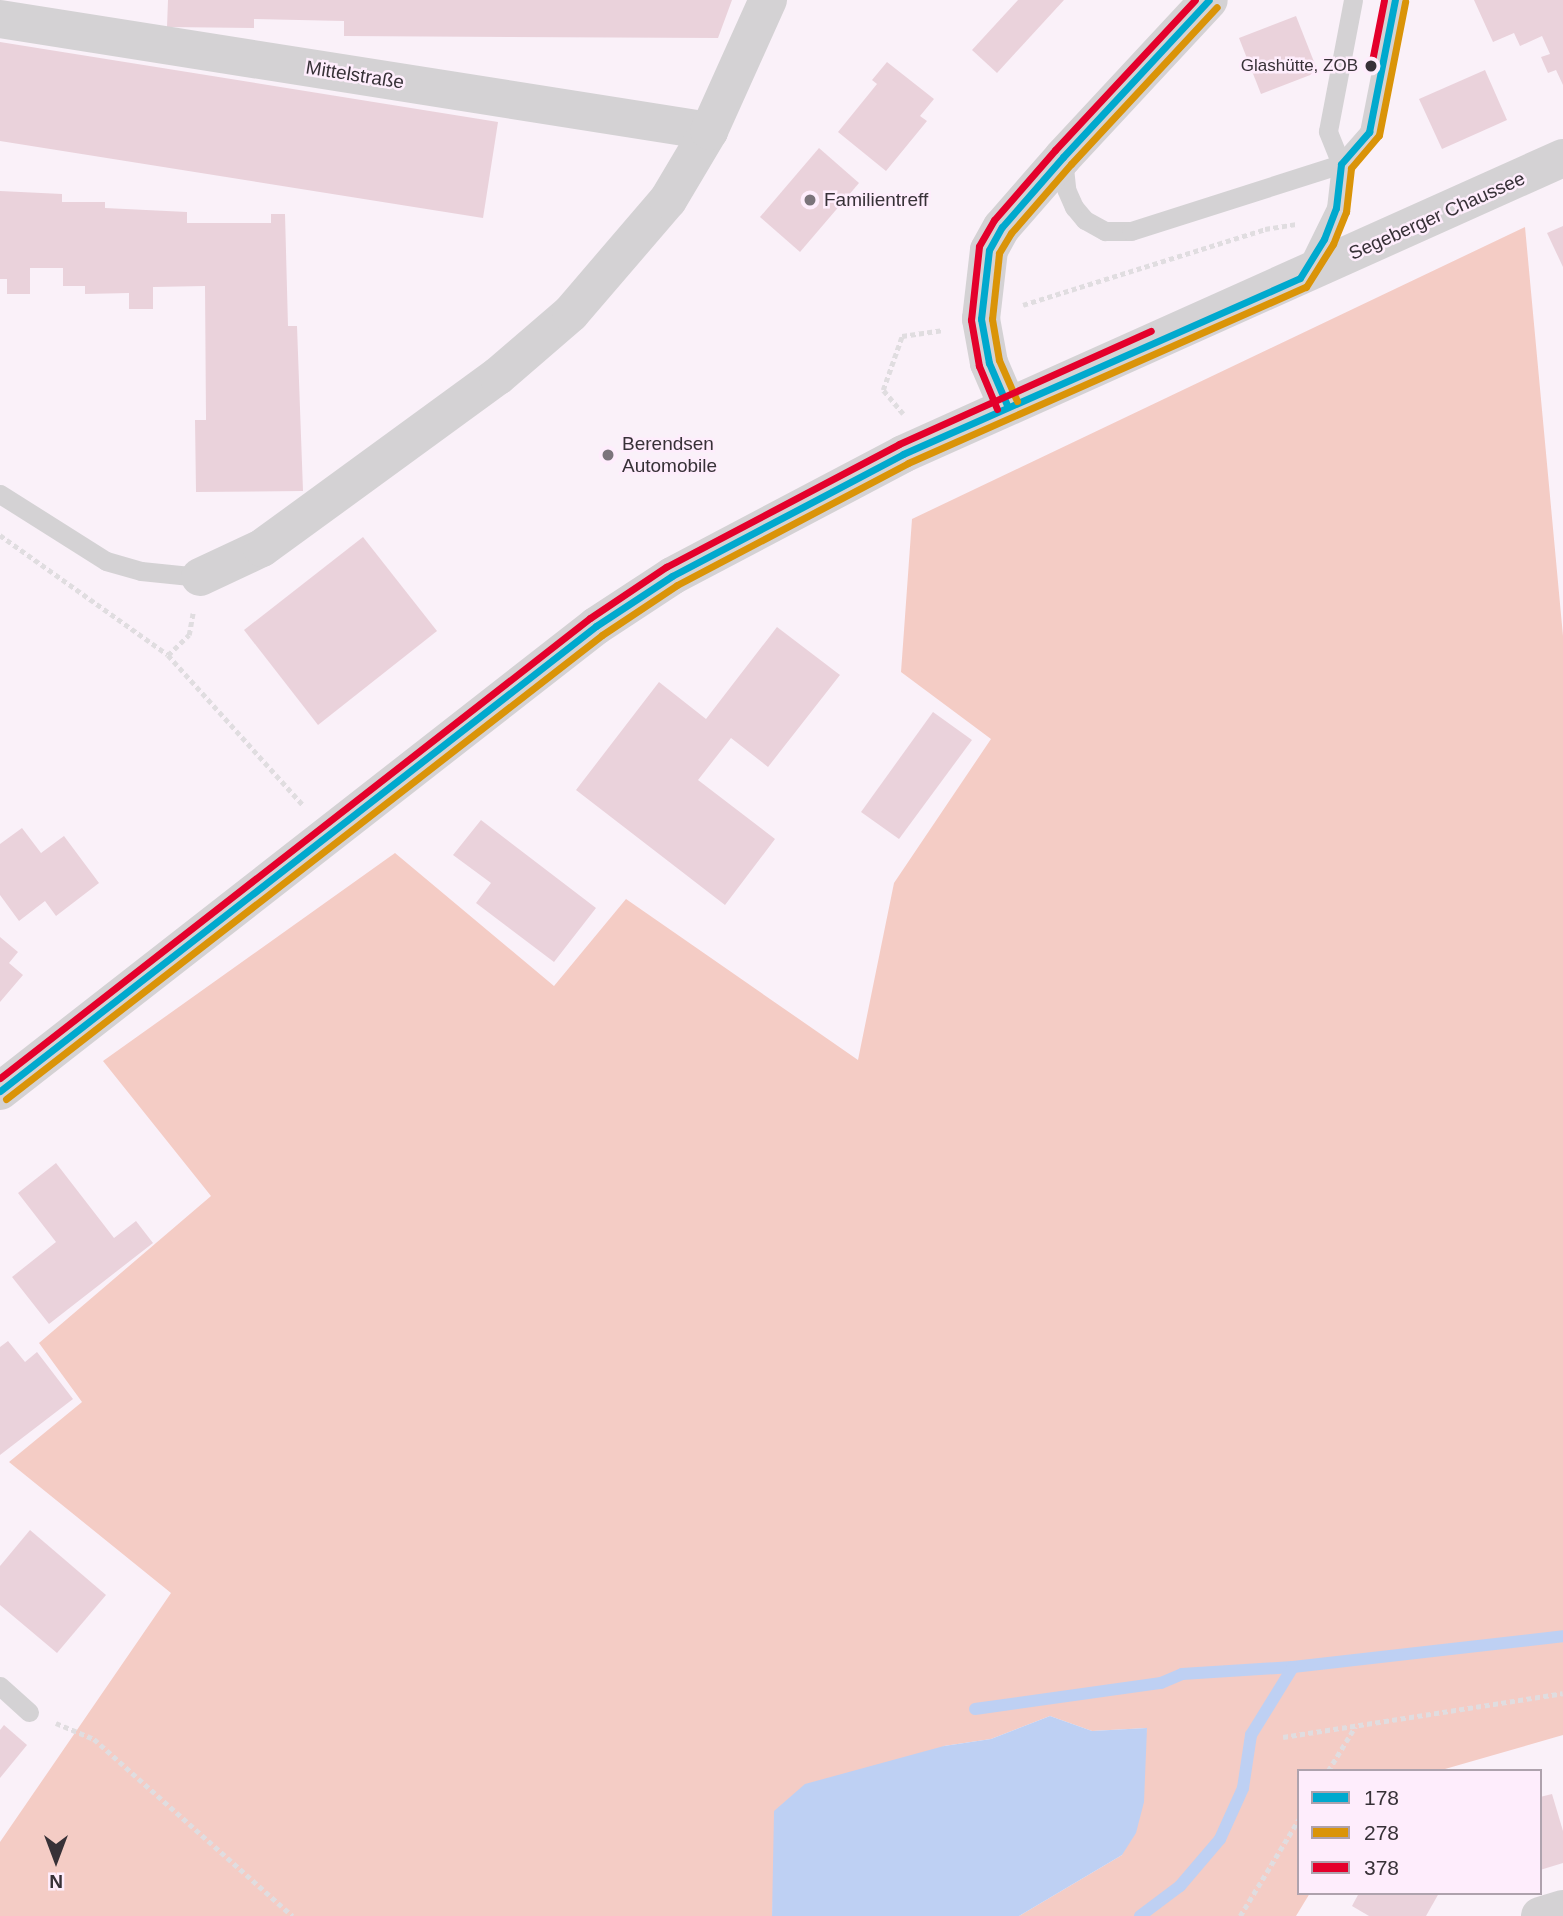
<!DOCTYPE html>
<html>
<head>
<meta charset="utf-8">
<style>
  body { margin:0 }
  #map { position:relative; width:1563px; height:1916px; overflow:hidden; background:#faf1f9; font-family:Arial,sans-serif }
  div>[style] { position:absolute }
  .green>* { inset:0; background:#f4ccc5 }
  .water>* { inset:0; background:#bed0f3 }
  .stream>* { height:12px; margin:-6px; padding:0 6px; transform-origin:6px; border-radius:6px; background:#bed0f3 }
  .building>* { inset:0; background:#ead2db }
  .path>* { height:4.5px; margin-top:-2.25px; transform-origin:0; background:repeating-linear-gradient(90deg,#e0dde0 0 5px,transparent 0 8.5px) }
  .service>* { height:19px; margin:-9.5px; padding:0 9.5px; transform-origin:9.5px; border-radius:9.5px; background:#d4d2d4 }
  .minor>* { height:38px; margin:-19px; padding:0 19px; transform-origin:19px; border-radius:19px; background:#d4d2d4 }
  .tertiary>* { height:38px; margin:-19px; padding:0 19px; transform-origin:19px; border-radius:19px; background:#d4d2d4 }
  .primary>* { height:38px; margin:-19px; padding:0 19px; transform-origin:19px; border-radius:19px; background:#d4d2d4 }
  .bus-1>* { height:7px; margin:-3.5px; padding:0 3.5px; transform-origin:3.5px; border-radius:3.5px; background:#00a9ce }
  .bus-2>* { height:7px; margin:-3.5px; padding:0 3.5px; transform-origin:3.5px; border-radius:3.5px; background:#da9408 }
  .bus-3>* { height:7px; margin:-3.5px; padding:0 3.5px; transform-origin:3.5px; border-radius:3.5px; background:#e4002b }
  .dots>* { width:19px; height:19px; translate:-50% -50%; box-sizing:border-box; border:4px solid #feedfc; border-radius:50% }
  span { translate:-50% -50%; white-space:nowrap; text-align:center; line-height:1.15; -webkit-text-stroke:5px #feedfc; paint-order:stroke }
  .bus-label { font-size:17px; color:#373137 }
  .right { translate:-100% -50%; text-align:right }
  .street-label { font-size:19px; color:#373137 }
  .poi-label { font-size:19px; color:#373137 }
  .left { translate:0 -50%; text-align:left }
  .legend { position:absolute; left:1297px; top:1769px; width:245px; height:126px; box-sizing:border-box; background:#feedfc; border:2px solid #aea2ad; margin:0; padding:9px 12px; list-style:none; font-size:21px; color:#373137 }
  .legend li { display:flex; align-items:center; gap:14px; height:35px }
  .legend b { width:35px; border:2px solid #aea2ad }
  .north { position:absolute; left:21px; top:1825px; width:70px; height:70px; -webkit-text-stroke:5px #feedfc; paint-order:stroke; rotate:180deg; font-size:19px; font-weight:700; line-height:28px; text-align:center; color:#373137 }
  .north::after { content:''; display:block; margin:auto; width:24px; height:32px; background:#373137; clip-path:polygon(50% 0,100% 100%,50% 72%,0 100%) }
</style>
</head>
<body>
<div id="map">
  <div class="green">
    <i style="clip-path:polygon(1525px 227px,1563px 636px,1563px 1735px,1438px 1771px,1299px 1771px,1299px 1893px,1310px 1893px,1296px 1916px,1019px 1916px,1122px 1855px,1147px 1728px,1092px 1731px,1050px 1716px,991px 1739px,944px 1746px,775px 1865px,772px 1916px,0 1916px,0 1842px,171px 1593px,9px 1462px,82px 1402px,39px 1343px,211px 1196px,103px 1061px,395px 853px,554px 986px,626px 899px,858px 1060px,894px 883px,991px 739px,901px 672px,912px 519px)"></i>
  </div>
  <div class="water">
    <i style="clip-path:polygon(1050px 1716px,1092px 1731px,1147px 1728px,1144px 1802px,1136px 1833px,1122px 1855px,1019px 1916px,772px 1916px,774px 1811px,805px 1784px,944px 1746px,991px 1739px)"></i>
  </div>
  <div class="stream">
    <i style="left:975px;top:1709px;width:188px;rotate:-8deg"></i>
    <i style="left:1161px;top:1683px;width:23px;rotate:-23deg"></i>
    <i style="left:1182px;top:1674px;width:111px;rotate:-3.6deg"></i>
    <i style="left:1293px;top:1667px;width:272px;rotate:-6.5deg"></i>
    <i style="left:1140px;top:1916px;width:50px;rotate:-36.9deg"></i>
    <i style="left:1180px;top:1886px;width:62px;rotate:-49.6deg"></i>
    <i style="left:1220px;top:1839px;width:56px;rotate:-65.7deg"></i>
    <i style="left:1243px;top:1788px;width:54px;rotate:-81.4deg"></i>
    <i style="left:1251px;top:1735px;width:80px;rotate:-58.3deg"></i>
  </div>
  <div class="building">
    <i style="clip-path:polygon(168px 0,732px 0,718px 38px,344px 36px,344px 21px,254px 19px,254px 28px,167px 27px)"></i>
    <i style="clip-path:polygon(1018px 0,1064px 0,997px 73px,972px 50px)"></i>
    <i style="clip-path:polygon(1474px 0,1563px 0,1563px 85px,1556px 70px,1548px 73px,1541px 57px,1550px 54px,1542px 36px,1520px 46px,1514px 33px,1493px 42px)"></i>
    <i style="clip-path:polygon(1296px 16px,1318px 72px,1261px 94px,1239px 38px)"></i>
    <i style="clip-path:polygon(0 42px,498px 122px,483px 218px,0 141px)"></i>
    <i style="clip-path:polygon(887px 62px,934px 99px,920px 116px,927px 121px,886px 171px,838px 132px,877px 84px,872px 80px)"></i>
    <i style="clip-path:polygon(1485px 70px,1507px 120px,1442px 149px,1419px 99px)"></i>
    <i style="clip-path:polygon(819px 148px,859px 183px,800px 252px,760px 217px)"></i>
    <i style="clip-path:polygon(0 191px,62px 194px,62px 202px,105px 202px,105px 208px,187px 212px,187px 223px,271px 223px,271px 214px,285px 214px,288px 326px,297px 326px,303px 491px,196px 492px,195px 420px,206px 420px,205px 286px,153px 287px,153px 309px,129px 309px,129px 293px,85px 294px,85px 286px,63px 286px,63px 268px,30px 268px,30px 294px,7px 294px,7px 279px,0 279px)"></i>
    <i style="clip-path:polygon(1563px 226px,1563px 267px,1547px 233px)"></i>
    <i style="clip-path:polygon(363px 537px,437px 631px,318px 725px,244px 630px)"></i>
    <i style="clip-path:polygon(777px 627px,840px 675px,768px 767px,731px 738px,698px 780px,775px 839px,725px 905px,576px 790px,659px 682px,706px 719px)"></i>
    <i style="clip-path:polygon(933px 712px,972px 740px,899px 839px,861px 812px)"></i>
    <i style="clip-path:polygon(481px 820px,596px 908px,554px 962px,476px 903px,491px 883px,453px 855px)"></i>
    <i style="clip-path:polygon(22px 828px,41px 853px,64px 836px,99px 883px,56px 916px,45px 901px,19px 921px,0 895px,0 844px)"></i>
    <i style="clip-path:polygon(0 937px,18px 952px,9px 963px,23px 975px,0 1002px)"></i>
    <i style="clip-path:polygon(56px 1163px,114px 1238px,136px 1221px,153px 1243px,49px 1324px,12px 1277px,56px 1242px,18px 1193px)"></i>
    <i style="clip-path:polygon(8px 1341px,25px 1362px,37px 1352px,73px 1399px,0 1455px,0 1347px)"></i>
    <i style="clip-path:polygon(30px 1530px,106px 1595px,57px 1653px,0 1605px,0 1566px)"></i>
    <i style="clip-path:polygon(4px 1725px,27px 1745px,0 1778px,0 1730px)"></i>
    <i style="clip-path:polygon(1552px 1794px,1563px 1831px,1563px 1863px,1540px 1870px,1540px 1797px)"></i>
    <i style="clip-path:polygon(1359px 1893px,1439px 1893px,1426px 1916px,1369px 1916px,1352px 1906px)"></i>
  </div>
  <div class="path">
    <i style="left:1023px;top:305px;width:254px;rotate:-17.4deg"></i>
    <i style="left:1265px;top:229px;width:31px;rotate:-9deg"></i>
    <i style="left:903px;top:414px;width:31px;rotate:-130deg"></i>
    <i style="left:883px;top:390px;width:57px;rotate:-70.6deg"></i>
    <i style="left:902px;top:336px;width:42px;rotate:-8.1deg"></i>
    <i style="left:0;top:535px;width:206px;rotate:35.5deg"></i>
    <i style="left:168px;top:655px;width:203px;rotate:48deg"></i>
    <i style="left:168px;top:655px;width:29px;rotate:-44deg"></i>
    <i style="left:189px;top:635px;width:22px;rotate:-80deg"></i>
    <i style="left:56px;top:1723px;width:41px;rotate:22.8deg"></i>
    <i style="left:94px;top:1739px;width:266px;rotate:41.7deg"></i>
    <i style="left:1283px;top:1737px;width:283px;rotate:-8.9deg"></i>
    <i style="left:1328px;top:1771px;width:52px;rotate:-58.5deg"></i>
    <i style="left:1240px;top:1916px;width:114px;rotate:-58.7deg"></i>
  </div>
  <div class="service">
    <i style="left:1063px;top:158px;width:31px;rotate:84deg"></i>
    <i style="left:1066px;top:189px;width:20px;rotate:66deg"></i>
    <i style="left:1074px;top:207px;width:17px;rotate:50deg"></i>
    <i style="left:1085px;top:220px;width:23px;rotate:29deg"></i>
    <i style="left:1105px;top:231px;width:26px"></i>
    <i style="left:1131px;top:231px;width:220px;rotate:-17.7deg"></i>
    <i style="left:1341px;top:164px;width:43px;rotate:-48.8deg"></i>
    <i style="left:1369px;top:132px;width:135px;rotate:-78.9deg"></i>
    <i style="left:1307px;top:267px;width:66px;rotate:-63.8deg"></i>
    <i style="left:1336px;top:208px;width:44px;rotate:-83.5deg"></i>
    <i style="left:1341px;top:164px;width:35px;rotate:-112deg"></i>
    <i style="left:1328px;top:131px;width:133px;rotate:-79.2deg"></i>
    <i style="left:0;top:494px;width:125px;rotate:32.3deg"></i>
    <i style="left:106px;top:561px;width:36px;rotate:16deg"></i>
    <i style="left:141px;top:571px;width:59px;rotate:5.8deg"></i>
    <i style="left:0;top:1686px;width:39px;rotate:42deg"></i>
  </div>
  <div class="minor">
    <i style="left:0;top:19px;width:718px;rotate:8.98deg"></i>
    <i style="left:200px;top:577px;width:68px;rotate:-25.1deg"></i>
    <i style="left:262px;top:548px;width:292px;rotate:-36.1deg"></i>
    <i style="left:498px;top:376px;width:96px;rotate:-40.8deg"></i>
    <i style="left:571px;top:313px;width:149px;rotate:-49.4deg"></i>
    <i style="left:668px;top:200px;width:80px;rotate:-59.3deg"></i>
    <i style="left:709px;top:131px;width:144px;rotate:-65.8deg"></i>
    <i style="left:1540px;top:1916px;width:24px;rotate:-17deg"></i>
  </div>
  <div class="tertiary">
    <i style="left:1007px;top:405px;width:46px;rotate:-113.2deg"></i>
    <i style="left:989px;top:363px;width:45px;rotate:-100.3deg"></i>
    <i style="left:981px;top:319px;width:69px;rotate:-83.4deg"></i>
    <i style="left:989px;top:250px;width:26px;rotate:-61deg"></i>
    <i style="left:1002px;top:227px;width:93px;rotate:-48.9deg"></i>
    <i style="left:1063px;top:157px;width:214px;rotate:-47.1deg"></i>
  </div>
  <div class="primary">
    <i style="left:0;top:1091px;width:756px;rotate:-37.96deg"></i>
    <i style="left:596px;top:626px;width:91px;rotate:-33.3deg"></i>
    <i style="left:672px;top:576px;width:261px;rotate:-27.8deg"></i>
    <i style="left:903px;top:454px;width:723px;rotate:-24.16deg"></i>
  </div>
  <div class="bus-1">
    <i style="left:1007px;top:405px;width:46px;rotate:-113.2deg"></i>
    <i style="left:989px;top:363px;width:45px;rotate:-100.3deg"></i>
    <i style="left:981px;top:319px;width:69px;rotate:-83.4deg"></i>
    <i style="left:989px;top:250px;width:26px;rotate:-61deg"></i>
    <i style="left:1002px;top:227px;width:93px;rotate:-48.9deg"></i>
    <i style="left:1063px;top:157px;width:214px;rotate:-47.1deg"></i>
    <i style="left:0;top:1091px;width:756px;rotate:-37.96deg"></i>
    <i style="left:596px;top:626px;width:91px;rotate:-33.3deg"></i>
    <i style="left:672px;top:576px;width:261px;rotate:-27.8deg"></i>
    <i style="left:903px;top:454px;width:434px;rotate:-23.9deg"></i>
    <i style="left:1300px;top:278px;width:46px;rotate:-58.4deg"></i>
    <i style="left:1324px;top:239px;width:33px;rotate:-69deg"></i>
    <i style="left:1336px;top:208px;width:44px;rotate:-83.5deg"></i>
    <i style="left:1341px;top:164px;width:43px;rotate:-48.8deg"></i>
    <i style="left:1369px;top:132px;width:135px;rotate:-78.9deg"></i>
  </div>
  <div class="bus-2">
    <i style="left:1017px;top:401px;width:45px;rotate:-113.7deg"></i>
    <i style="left:999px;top:360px;width:42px;rotate:-99.7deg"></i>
    <i style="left:992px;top:319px;width:66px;rotate:-83.9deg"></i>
    <i style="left:999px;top:253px;width:23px;rotate:-59deg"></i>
    <i style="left:1011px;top:233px;width:91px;rotate:-49deg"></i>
    <i style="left:1071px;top:164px;width:214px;rotate:-47.1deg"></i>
    <i style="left:6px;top:1099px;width:755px;rotate:-37.9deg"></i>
    <i style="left:602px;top:635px;width:90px;rotate:-33.7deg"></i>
    <i style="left:677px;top:585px;width:261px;rotate:-27.8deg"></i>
    <i style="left:908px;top:463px;width:435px;rotate:-23.9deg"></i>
    <i style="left:1306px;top:287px;width:51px;rotate:-57.9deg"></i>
    <i style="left:1333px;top:244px;width:35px;rotate:-68deg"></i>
    <i style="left:1346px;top:212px;width:44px;rotate:-83.5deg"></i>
    <i style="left:1351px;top:168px;width:43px;rotate:-49.7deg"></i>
    <i style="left:1379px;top:135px;width:136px;rotate:-78.9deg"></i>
  </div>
  <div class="bus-3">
    <i style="left:1370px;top:71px;width:72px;rotate:-78.8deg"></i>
    <i style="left:997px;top:409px;width:47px;rotate:-112.7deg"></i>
    <i style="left:979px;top:366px;width:47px;rotate:-99.9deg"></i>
    <i style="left:971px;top:320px;width:74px;rotate:-83.8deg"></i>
    <i style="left:979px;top:246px;width:30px;rotate:-60deg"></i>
    <i style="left:994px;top:220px;width:93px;rotate:-48.9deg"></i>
    <i style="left:1055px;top:150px;width:205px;rotate:-47deg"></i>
    <i style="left:0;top:1078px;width:748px;rotate:-37.94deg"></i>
    <i style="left:590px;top:618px;width:92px;rotate:-33.9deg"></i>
    <i style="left:666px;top:567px;width:263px;rotate:-27.8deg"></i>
    <i style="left:899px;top:444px;width:276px;rotate:-24.2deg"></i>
  </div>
  <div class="dots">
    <i style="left:1371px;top:66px;background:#373137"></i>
    <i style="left:810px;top:200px;background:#7b747b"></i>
    <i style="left:608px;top:455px;background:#7b747b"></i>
  </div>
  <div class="bus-label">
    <span class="right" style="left:1358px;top:66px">Glashütte, ZOB</span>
  </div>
  <div class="street-label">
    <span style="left:355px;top:75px;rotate:9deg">Mittelstraße</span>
    <span style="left:1437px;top:216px;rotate:-24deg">Segeberger Chaussee</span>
  </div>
  <div class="poi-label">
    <span class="left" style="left:824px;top:200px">Familientreff</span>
    <span class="left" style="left:622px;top:455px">Berendsen<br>Automobile</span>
  </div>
  <ul class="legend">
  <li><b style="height:9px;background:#00a9ce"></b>178</li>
  <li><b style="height:9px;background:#da9408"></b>278</li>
  <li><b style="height:9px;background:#e4002b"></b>378</li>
  </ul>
  <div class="north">N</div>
</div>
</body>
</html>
